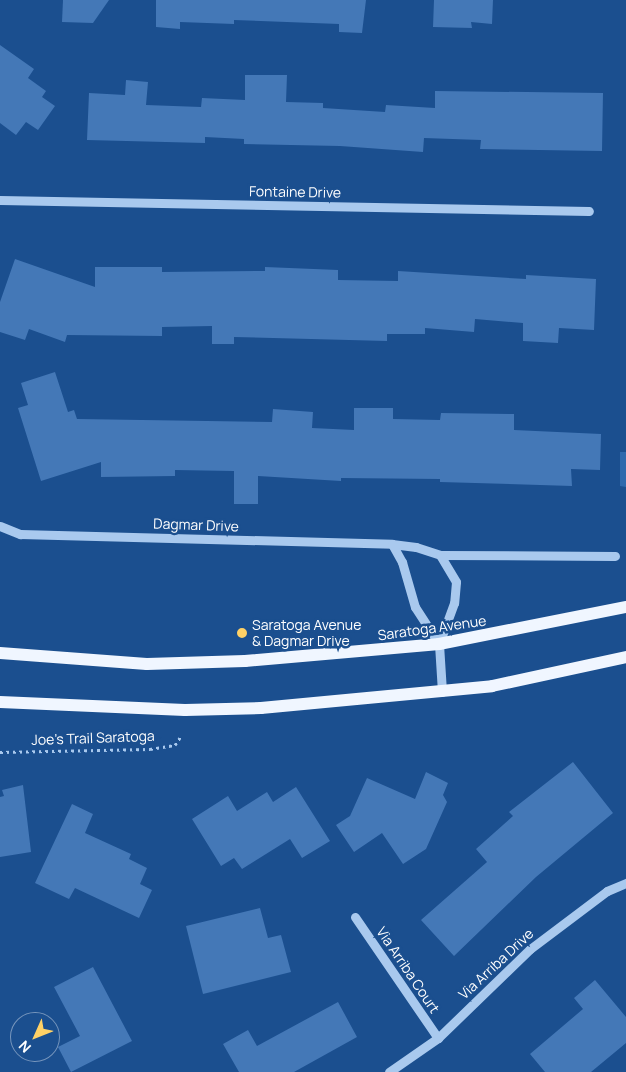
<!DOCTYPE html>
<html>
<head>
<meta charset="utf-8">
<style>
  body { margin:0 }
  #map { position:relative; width:626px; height:1072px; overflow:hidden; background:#1b4f8f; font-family:Manrope,sans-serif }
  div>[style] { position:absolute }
  .green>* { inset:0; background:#2e69ad }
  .building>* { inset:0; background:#4478b7 }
  .path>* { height:3px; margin-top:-1.5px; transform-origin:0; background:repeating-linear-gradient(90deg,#a9c9ee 0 2.5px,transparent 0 6.5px) }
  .minor>* { height:9px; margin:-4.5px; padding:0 4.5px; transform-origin:4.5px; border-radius:4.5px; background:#a9c9ee }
  .major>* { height:12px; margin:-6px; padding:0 6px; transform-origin:6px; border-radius:6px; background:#f0f6ff }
  .dots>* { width:14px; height:14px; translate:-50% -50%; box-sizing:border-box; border:2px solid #1b4f8f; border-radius:50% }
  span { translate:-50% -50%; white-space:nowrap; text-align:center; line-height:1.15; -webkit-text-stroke:5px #1b4f8f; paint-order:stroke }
  .street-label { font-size:14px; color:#fff }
  .poi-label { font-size:14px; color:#fff }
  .left { translate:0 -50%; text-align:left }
  .north { position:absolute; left:10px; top:1012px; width:50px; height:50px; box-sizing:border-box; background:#1b4f8f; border:1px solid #7695bc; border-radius:50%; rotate:226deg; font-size:14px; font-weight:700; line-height:20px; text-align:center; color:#fff }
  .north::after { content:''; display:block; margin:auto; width:18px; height:22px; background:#ffd166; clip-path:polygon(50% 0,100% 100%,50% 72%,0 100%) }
</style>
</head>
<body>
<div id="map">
  <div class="green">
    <i style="clip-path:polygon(620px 452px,626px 452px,626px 487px,620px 486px)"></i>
  </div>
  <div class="building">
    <i style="clip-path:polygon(63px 0,109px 0,93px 23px,62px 22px)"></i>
    <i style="clip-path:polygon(156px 0,366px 0,362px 33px,339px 32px,339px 24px,234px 20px,234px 24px,180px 22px,180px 29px,156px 27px)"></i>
    <i style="clip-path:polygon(434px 0,493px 0,492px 24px,471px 22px,472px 28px,433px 27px)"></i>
    <i style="clip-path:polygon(0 45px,34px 69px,28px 78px,46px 91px,42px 97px,55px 106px,38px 130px,26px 122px,16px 135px,0 123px)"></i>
    <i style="clip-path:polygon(245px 75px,287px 75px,286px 102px,323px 103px,323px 108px,385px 112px,386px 105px,435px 108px,435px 91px,603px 93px,602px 151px,480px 149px,481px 140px,424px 138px,423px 152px,340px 146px,244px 144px,244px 139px,205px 137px,205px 143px,87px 140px,89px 93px,125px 95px,126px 80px,148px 82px,146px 105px,201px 107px,202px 98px,245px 100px)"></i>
    <i style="clip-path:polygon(15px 259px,95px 287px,95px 267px,162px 267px,162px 272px,265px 271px,265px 267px,338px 270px,338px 280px,398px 281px,398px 271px,526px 279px,526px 275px,596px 279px,594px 330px,559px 328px,558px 343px,523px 341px,523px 323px,475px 319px,474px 332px,425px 328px,425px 334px,387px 334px,387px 341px,234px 337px,234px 344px,212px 344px,212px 326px,162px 327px,162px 336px,67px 335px,65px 342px,29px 329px,25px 340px,0 332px,0 302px)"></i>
    <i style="clip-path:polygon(55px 372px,68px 412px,74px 410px,77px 419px,272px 422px,273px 409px,313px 412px,312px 428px,354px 430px,354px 408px,393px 408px,393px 419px,440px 420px,441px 413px,514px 414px,514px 430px,601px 434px,600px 470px,571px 469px,572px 486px,440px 482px,440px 479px,341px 478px,341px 481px,258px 476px,258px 504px,234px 504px,234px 471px,175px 470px,175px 476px,101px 477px,101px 462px,41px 481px,18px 408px,28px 405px,21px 383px)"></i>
    <i style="clip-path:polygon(573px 762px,613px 813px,536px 877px,454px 956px,421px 920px,487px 862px,476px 849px,513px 816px,509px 812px)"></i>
    <i style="clip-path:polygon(426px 772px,448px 783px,443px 795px,447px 802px,426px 849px,403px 864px,382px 833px,354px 852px,336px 825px,350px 816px,367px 778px,415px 799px)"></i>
    <i style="clip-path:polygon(23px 785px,31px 852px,0 857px,0 797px,4px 796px,2px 790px)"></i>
    <i style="clip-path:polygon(296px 787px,330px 841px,302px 858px,290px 839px,242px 869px,234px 858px,221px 866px,192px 819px,228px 796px,237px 811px,267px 792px,273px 802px)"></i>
    <i style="clip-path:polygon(72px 804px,93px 814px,85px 833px,131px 854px,129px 859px,147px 868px,140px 884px,152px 890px,139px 918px,75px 888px,69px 899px,35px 883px)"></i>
    <i style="clip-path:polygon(260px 908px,268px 938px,281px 935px,291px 972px,203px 994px,186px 926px)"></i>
    <i style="clip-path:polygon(93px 967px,132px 1041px,71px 1072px,58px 1047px,80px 1036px,54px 987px)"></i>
    <i style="clip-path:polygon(595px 980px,626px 1017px,626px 1043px,591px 1072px,545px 1072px,530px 1054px,583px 1009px,574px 998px)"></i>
    <i style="clip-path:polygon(338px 1002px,357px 1037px,294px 1072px,239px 1072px,223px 1044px,248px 1030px,257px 1046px)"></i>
  </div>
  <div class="path">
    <i style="left:0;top:752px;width:150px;rotate:-1.1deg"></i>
    <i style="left:150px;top:749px;width:25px;rotate:-9deg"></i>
    <i style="left:175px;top:745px;width:11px;rotate:-56deg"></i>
  </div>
  <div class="minor">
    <i style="left:0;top:200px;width:589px;rotate:1.07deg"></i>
    <i style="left:0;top:526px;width:22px;rotate:22deg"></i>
    <i style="left:20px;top:534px;width:372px;rotate:1.5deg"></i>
    <i style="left:392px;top:544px;width:24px;rotate:7deg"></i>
    <i style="left:416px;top:547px;width:25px;rotate:18deg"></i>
    <i style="left:440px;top:555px;width:175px;rotate:0.3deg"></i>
    <i style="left:392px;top:544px;width:21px;rotate:61deg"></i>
    <i style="left:402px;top:562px;width:47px;rotate:73.9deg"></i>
    <i style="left:415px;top:607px;width:44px;rotate:57deg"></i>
    <i style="left:440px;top:555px;width:31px;rotate:59deg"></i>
    <i style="left:456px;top:582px;width:21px;rotate:95deg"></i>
    <i style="left:454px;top:603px;width:44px;rotate:110.1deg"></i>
    <i style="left:439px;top:644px;width:48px;rotate:86.4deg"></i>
    <i style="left:355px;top:917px;width:147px;rotate:55.6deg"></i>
    <i style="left:389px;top:1072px;width:60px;rotate:-34.8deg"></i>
    <i style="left:438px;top:1038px;width:128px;rotate:-44.1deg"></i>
    <i style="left:530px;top:949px;width:96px;rotate:-37deg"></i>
    <i style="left:607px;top:891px;width:21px;rotate:-23deg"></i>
  </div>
  <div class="major">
    <i style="left:0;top:653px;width:147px;rotate:4.3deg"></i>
    <i style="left:147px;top:664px;width:98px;rotate:-1.8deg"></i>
    <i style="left:245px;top:661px;width:195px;rotate:-5deg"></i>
    <i style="left:439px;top:644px;width:191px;rotate:-11.2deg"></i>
    <i style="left:0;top:702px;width:185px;rotate:2.5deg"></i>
    <i style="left:185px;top:710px;width:76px;rotate:-1.5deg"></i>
    <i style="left:261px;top:708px;width:232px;rotate:-5.4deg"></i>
    <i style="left:492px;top:686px;width:137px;rotate:-12.2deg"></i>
  </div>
  <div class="dots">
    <i style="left:242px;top:633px;background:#ffd166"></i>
  </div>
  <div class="street-label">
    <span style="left:295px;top:192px;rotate:1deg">Fontaine Drive</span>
    <span style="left:196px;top:525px;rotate:2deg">Dagmar Drive</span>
    <span style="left:432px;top:628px;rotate:-8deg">Saratoga Avenue</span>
    <span style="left:93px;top:738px;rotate:-2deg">Joe's Trail Saratoga</span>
    <span style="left:496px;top:964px;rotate:-43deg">Via Arriba Drive</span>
    <span style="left:408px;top:970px;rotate:56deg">Via Arriba Court</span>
  </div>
  <div class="poi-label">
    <span class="left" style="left:252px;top:633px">Saratoga Avenue<br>&amp; Dagmar Drive</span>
  </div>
  <div class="north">N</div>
</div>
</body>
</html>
